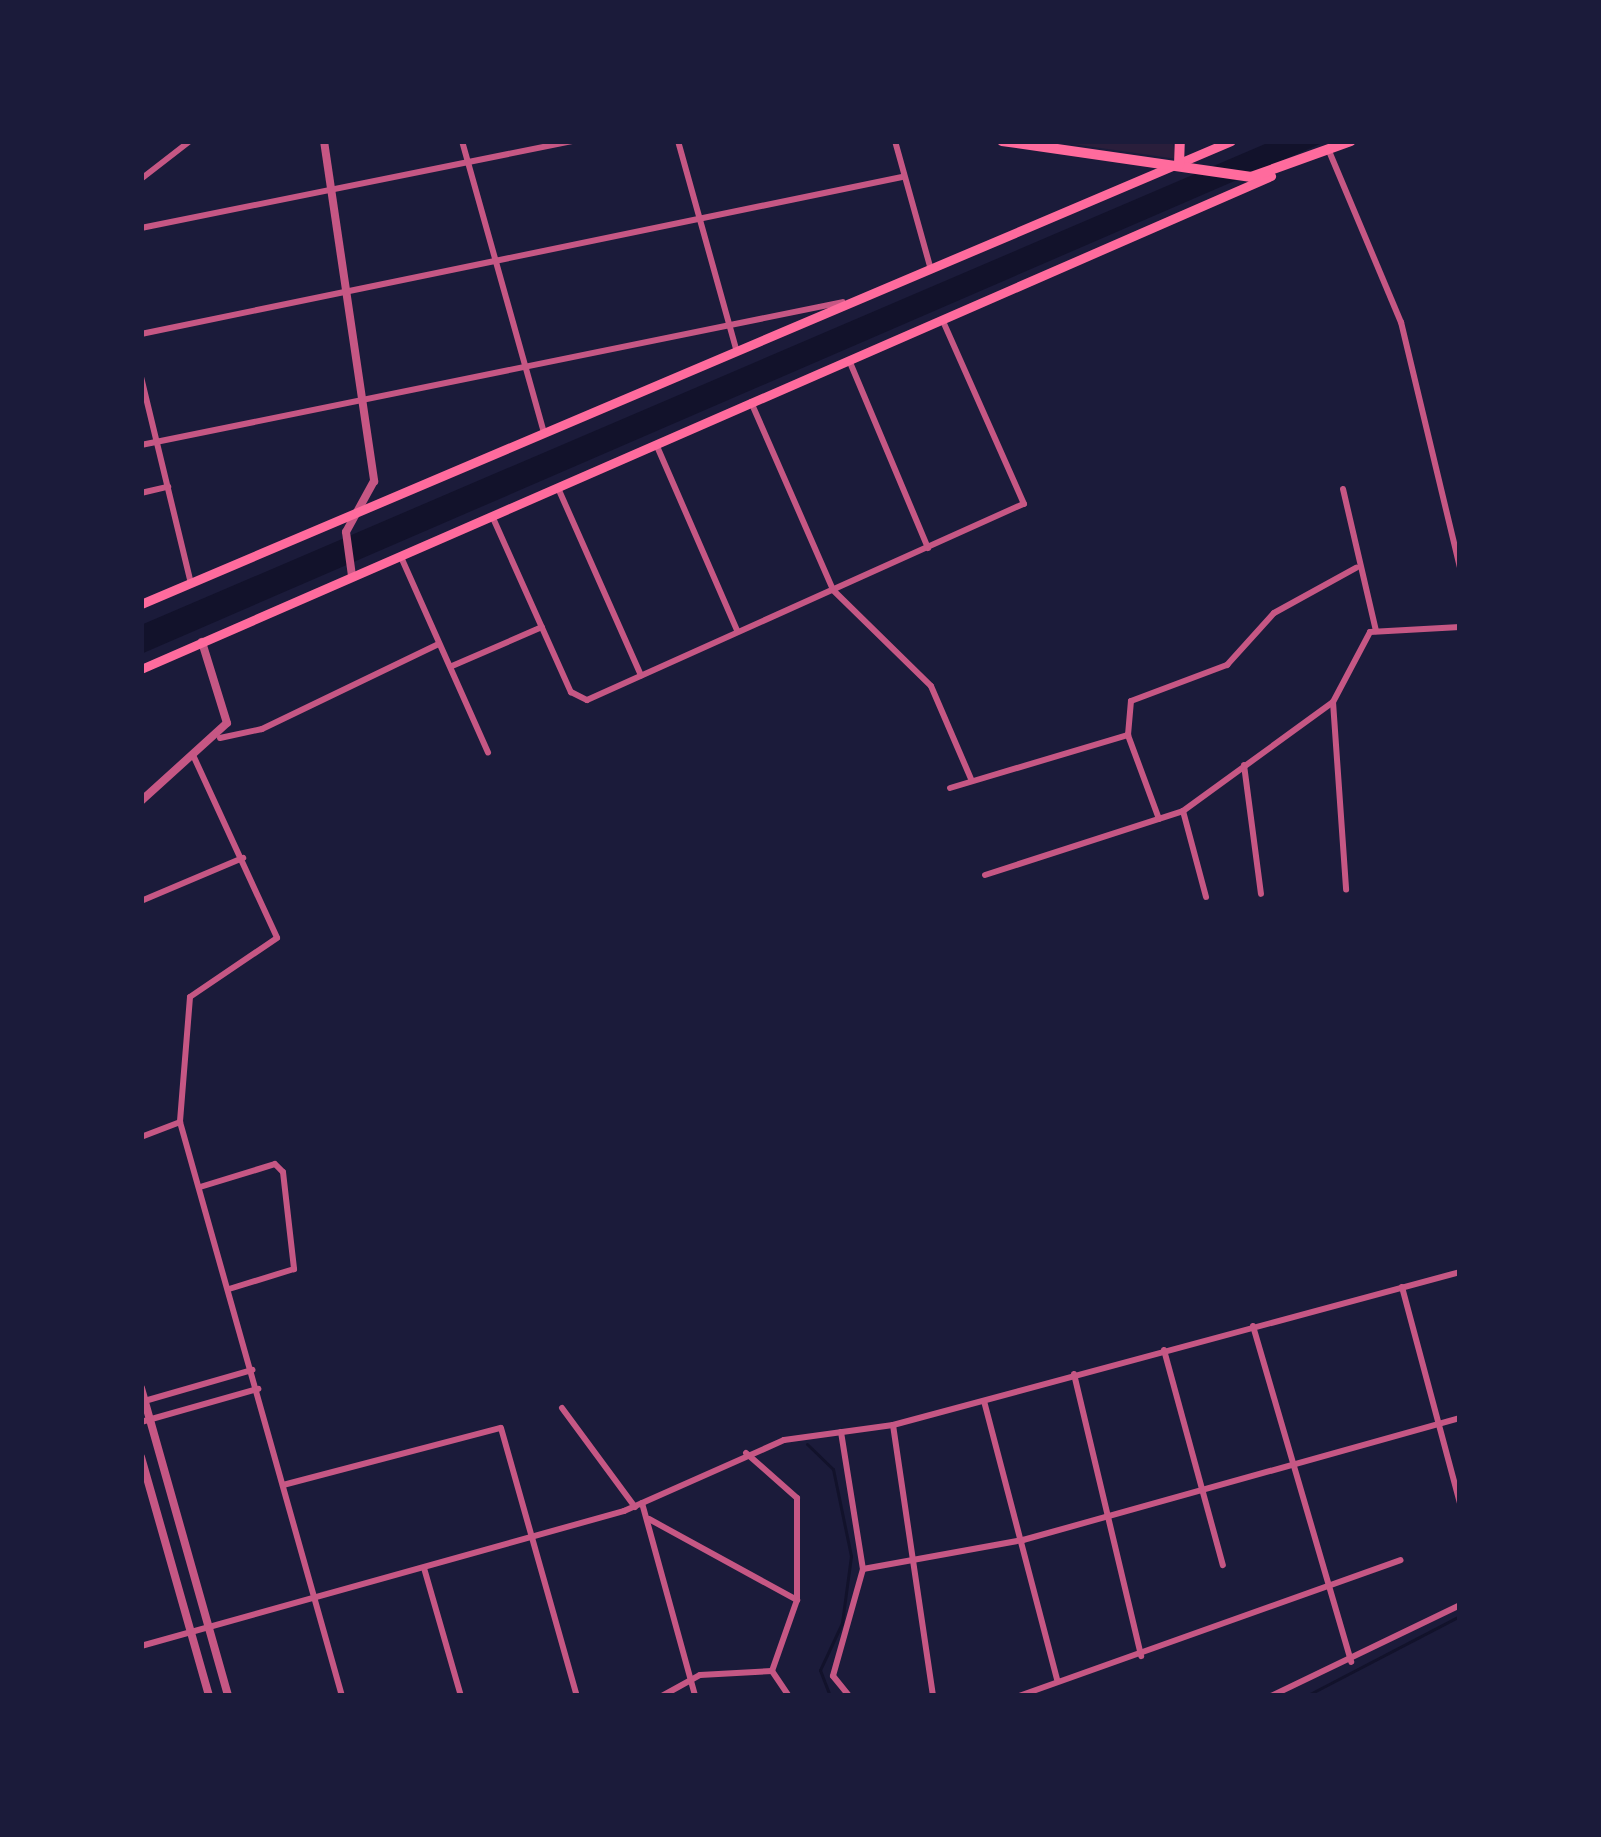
<!DOCTYPE html>
<html>
<head>
<meta charset="utf-8">
<style>
  body { margin:0 }
  #map { position:relative; width:1601px; height:1837px; overflow:hidden; background:#1b1b3a; font-family:"Titillium Web",sans-serif }
  div>[style] { position:absolute }
  .green>* { inset:0; background:#2a1e3b }
  .water>* { inset:0; background:#12122b }
  .stream>* { height:3px; margin:-1.5px; padding:0 1.5px; transform-origin:1.5px; border-radius:1.5px; background:#12122b }
  .minor>* { height:6px; margin:-3px; padding:0 3px; transform-origin:3px; border-radius:3px; background:#c65784 }
  .tertiary>* { height:8px; margin:-4px; padding:0 4px; transform-origin:4px; border-radius:4px; background:#c65784 }
  .secondary>* { height:9px; margin:-4.5px; padding:0 4.5px; transform-origin:4.5px; border-radius:4.5px; background:#ff6b9d }
  .trunk>* { height:10px; margin:-5px; padding:0 5px; transform-origin:5px; border-radius:5px; background:#ff6b9d }
  span { translate:-50% -50%; white-space:nowrap; text-align:center; line-height:1.15; -webkit-text-stroke:9px #1b1b3a; paint-order:stroke }
  .frame { position:absolute; inset:0; border:144px solid #1b1b3a; pointer-events:none }
</style>
</head>
<body>
<div id="map">
  <div class="green">
    <i style="clip-path:polygon(1052px 141px,1172px 141px,1177px 159px)"></i>
  </div>
  <div class="water">
    <i style="clip-path:polygon(1272px 141px,1327px 141px,141px 654px,141px 625px)"></i>
  </div>
  <div class="stream">
    <i style="left:807px;top:1444px;width:36px;rotate:44deg"></i>
    <i style="left:833px;top:1469px;width:89px;rotate:78.3deg"></i>
    <i style="left:851px;top:1556px;width:68px;rotate:97.7deg"></i>
    <i style="left:842px;top:1623px;width:52px;rotate:115.1deg"></i>
    <i style="left:820px;top:1670px;width:28px;rotate:69deg"></i>
    <i style="left:1306px;top:1696px;width:174px;rotate:-27.5deg"></i>
  </div>
  <div class="minor">
    <i style="left:462px;top:141px;width:302px;rotate:74.3deg"></i>
    <i style="left:678px;top:141px;width:219px;rotate:74.4deg"></i>
    <i style="left:895px;top:141px;width:134px;rotate:74.4deg"></i>
    <i style="left:1329px;top:151px;width:186px;rotate:67.2deg"></i>
    <i style="left:1401px;top:322px;width:252px;rotate:76.5deg"></i>
    <i style="left:141px;top:179px;width:62px;rotate:-37.8deg"></i>
    <i style="left:141px;top:228px;width:441px;rotate:-11.4deg"></i>
    <i style="left:141px;top:334px;width:777px;rotate:-11.66deg"></i>
    <i style="left:849px;top:360px;width:204px;rotate:67.2deg"></i>
    <i style="left:141px;top:377px;width:212px;rotate:76.4deg"></i>
    <i style="left:751px;top:402px;width:205px;rotate:66.4deg"></i>
    <i style="left:833px;top:590px;width:137px;rotate:44.4deg"></i>
    <i style="left:931px;top:686px;width:103px;rotate:66.7deg"></i>
    <i style="left:656px;top:444px;width:203px;rotate:66.5deg"></i>
    <i style="left:141px;top:445px;width:716px;rotate:-11.51deg"></i>
    <i style="left:558px;top:488px;width:205px;rotate:66.1deg"></i>
    <i style="left:1343px;top:489px;width:146px;rotate:76.9deg"></i>
    <i style="left:141px;top:493px;width:28px;rotate:-13deg"></i>
    <i style="left:493px;top:518px;width:191px;rotate:65.9deg"></i>
    <i style="left:571px;top:692px;width:18px;rotate:27deg"></i>
    <i style="left:587px;top:700px;width:479px;rotate:-24.2deg"></i>
    <i style="left:1024px;top:504px;width:200px;rotate:-113.9deg"></i>
    <i style="left:401px;top:557px;width:214px;rotate:66deg"></i>
    <i style="left:452px;top:666px;width:98px;rotate:-23.4deg"></i>
    <i style="left:1333px;top:702px;width:188px;rotate:86deg"></i>
    <i style="left:220px;top:738px;width:43px;rotate:-12.1deg"></i>
    <i style="left:262px;top:729px;width:196px;rotate:-25.7deg"></i>
    <i style="left:193px;top:755px;width:201px;rotate:65.3deg"></i>
    <i style="left:277px;top:938px;width:105px;rotate:145.9deg"></i>
    <i style="left:190px;top:997px;width:125px;rotate:94.6deg"></i>
    <i style="left:180px;top:1122px;width:596px;rotate:74.24deg"></i>
    <i style="left:1244px;top:765px;width:130px;rotate:82.5deg"></i>
    <i style="left:950px;top:788px;width:186px;rotate:-16.6deg"></i>
    <i style="left:1183px;top:811px;width:89px;rotate:75deg"></i>
    <i style="left:1159px;top:819px;width:90px;rotate:-110.3deg"></i>
    <i style="left:1128px;top:735px;width:34px;rotate:-85deg"></i>
    <i style="left:1131px;top:701px;width:103px;rotate:-20.6deg"></i>
    <i style="left:1227px;top:665px;width:70px;rotate:-47.9deg"></i>
    <i style="left:1274px;top:613px;width:94px;rotate:-28.8deg"></i>
    <i style="left:985px;top:875px;width:208px;rotate:-17.9deg"></i>
    <i style="left:1183px;top:811px;width:185px;rotate:-36deg"></i>
    <i style="left:1333px;top:702px;width:79px;rotate:-62.1deg"></i>
    <i style="left:1370px;top:632px;width:90px;rotate:-3.2deg"></i>
    <i style="left:141px;top:901px;width:111px;rotate:-22.9deg"></i>
    <i style="left:141px;top:1137px;width:42px;rotate:-21deg"></i>
    <i style="left:200px;top:1187px;width:78px;rotate:-17deg"></i>
    <i style="left:275px;top:1164px;width:11px;rotate:45deg"></i>
    <i style="left:283px;top:1172px;width:98px;rotate:83.5deg"></i>
    <i style="left:294px;top:1269px;width:68px;rotate:162.9deg"></i>
    <i style="left:1402px;top:1287px;width:225px;rotate:75deg"></i>
    <i style="left:1253px;top:1326px;width:350px;rotate:73.7deg"></i>
    <i style="left:1164px;top:1350px;width:223px;rotate:74.7deg"></i>
    <i style="left:1074px;top:1374px;width:290px;rotate:76.6deg"></i>
    <i style="left:984px;top:1401px;width:288px;rotate:75.3deg"></i>
    <i style="left:141px;top:1402px;width:116px;rotate:-16.1deg"></i>
    <i style="left:562px;top:1408px;width:123px;rotate:53.6deg"></i>
    <i style="left:141px;top:1422px;width:122px;rotate:-15.8deg"></i>
    <i style="left:893px;top:1425px;width:274px;rotate:81.6deg"></i>
    <i style="left:841px;top:1432px;width:139px;rotate:80.9deg"></i>
    <i style="left:863px;top:1569px;width:111px;rotate:105.7deg"></i>
    <i style="left:833px;top:1676px;width:26px;rotate:51deg"></i>
    <i style="left:746px;top:1453px;width:68px;rotate:41.4deg"></i>
    <i style="left:797px;top:1498px;width:102px;rotate:90deg"></i>
    <i style="left:797px;top:1600px;width:75px;rotate:109.4deg"></i>
    <i style="left:772px;top:1671px;width:30px;rotate:56deg"></i>
    <i style="left:283px;top:1485px;width:225px;rotate:-14.7deg"></i>
    <i style="left:501px;top:1428px;width:279px;rotate:74.2deg"></i>
    <i style="left:642px;top:1503px;width:200px;rotate:74.6deg"></i>
    <i style="left:649px;top:1519px;width:169px;rotate:28.7deg"></i>
    <i style="left:424px;top:1568px;width:133px;rotate:73.9deg"></i>
    <i style="left:863px;top:1569px;width:163px;rotate:-10.3deg"></i>
    <i style="left:1023px;top:1540px;width:454px;rotate:-15.6deg"></i>
    <i style="left:141px;top:1646px;width:502px;rotate:-15.62deg"></i>
    <i style="left:624px;top:1511px;width:175px;rotate:-23.9deg"></i>
    <i style="left:784px;top:1440px;width:110px;rotate:-7.8deg"></i>
    <i style="left:893px;top:1425px;width:587px;rotate:-15.1deg"></i>
    <i style="left:662px;top:1696px;width:43px;rotate:-28.9deg"></i>
    <i style="left:700px;top:1675px;width:72px;rotate:-3.2deg"></i>
    <i style="left:1019px;top:1696px;width:405px;rotate:-19.6deg"></i>
    <i style="left:1271px;top:1696px;width:210px;rotate:-25.7deg"></i>
  </div>
  <div class="tertiary">
    <i style="left:324px;top:141px;width:344px;rotate:81.6deg"></i>
    <i style="left:374px;top:481px;width:58px;rotate:118.8deg"></i>
    <i style="left:346px;top:532px;width:44px;rotate:82.2deg"></i>
    <i style="left:141px;top:801px;width:116px;rotate:-42.2deg"></i>
    <i style="left:227px;top:723px;width:85px;rotate:-107.2deg"></i>
    <i style="left:141px;top:1388px;width:320px;rotate:74.2deg"></i>
    <i style="left:141px;top:1457px;width:248px;rotate:74.1deg"></i>
  </div>
  <div class="secondary">
    <i style="left:141px;top:604px;width:1184px;rotate:-23.01deg"></i>
    <i style="left:141px;top:669px;width:1233px;rotate:-23.57deg"></i>
  </div>
  <div class="trunk">
    <i style="left:1002px;top:141px;width:252px;rotate:8.2deg"></i>
    <i style="left:1251px;top:177px;width:106px;rotate:-19.8deg"></i>
    <i style="left:1179px;top:165px;width:24px;rotate:-88deg"></i>
  </div>
  <div class="frame"></div>
</div>
</body>
</html>
